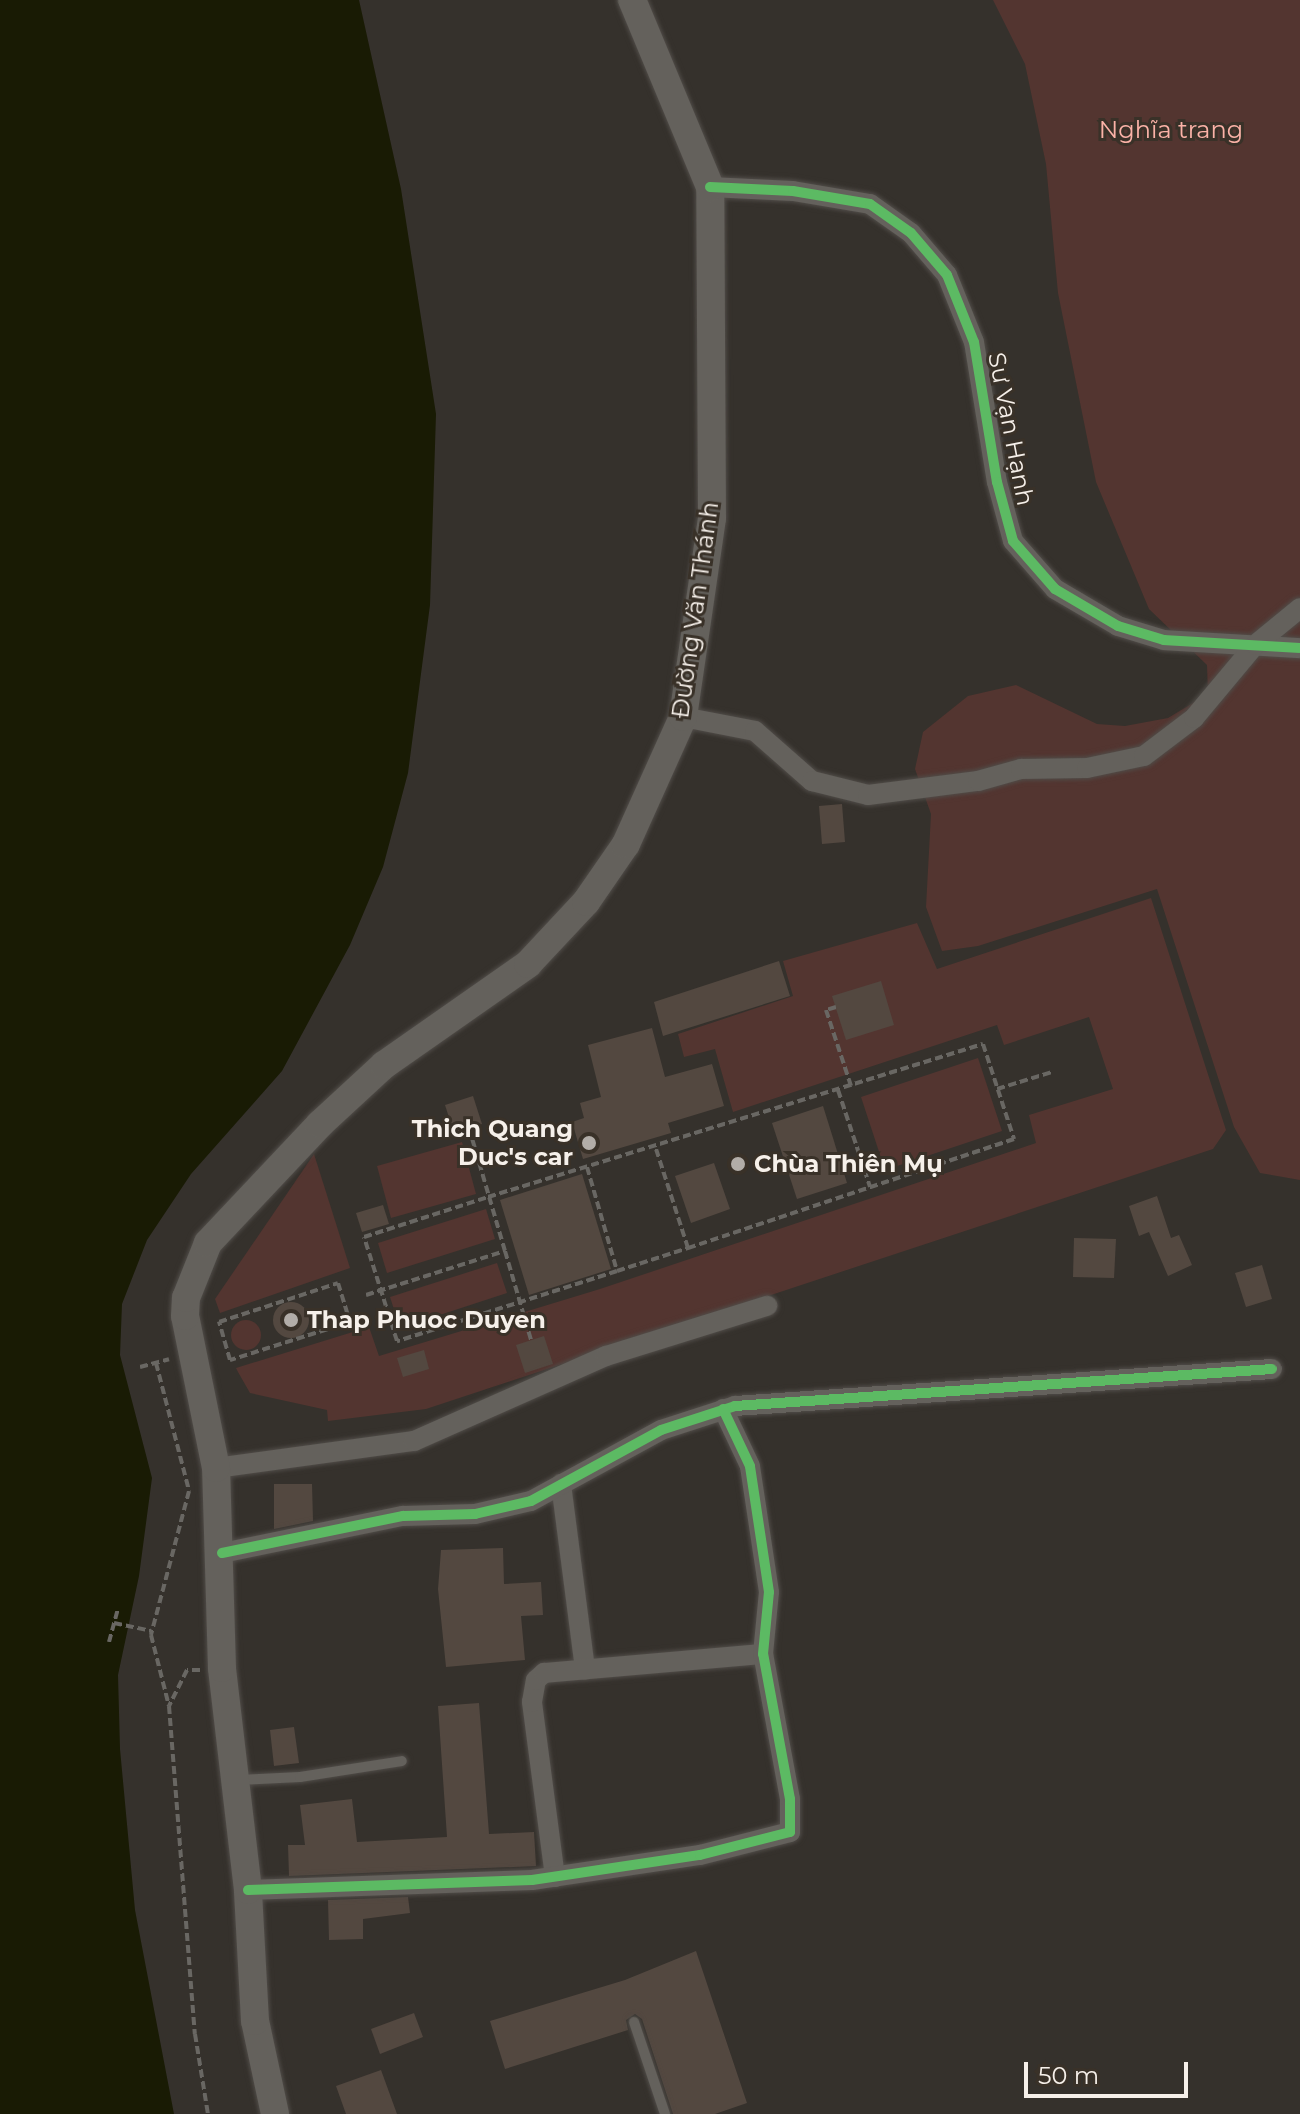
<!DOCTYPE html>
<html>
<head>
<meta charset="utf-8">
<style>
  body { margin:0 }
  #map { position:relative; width:1300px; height:2114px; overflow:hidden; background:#35312c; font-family:Montserrat,sans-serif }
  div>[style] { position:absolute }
  .green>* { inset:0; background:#533530 }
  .round { border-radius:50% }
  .water>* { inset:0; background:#191b04 }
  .building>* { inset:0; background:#534840 }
  .path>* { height:4px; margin-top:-2px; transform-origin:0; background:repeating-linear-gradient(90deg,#696763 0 8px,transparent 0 12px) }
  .roads { filter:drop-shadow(0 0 2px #504c48) drop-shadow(0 0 2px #504c48) }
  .service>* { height:10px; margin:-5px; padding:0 5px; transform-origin:5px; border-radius:5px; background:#64615c }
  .minor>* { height:20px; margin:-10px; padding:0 10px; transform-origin:10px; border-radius:10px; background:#64615c }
  .secondary>* { height:28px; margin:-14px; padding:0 14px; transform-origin:14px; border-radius:14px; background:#64615c }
  .cycleway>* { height:10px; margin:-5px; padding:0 5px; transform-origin:5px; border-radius:5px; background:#5cba63 }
  .dots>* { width:22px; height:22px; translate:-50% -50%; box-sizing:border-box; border:4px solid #393128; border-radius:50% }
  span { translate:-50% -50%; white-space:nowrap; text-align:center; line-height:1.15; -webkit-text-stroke:6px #393128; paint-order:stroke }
  .park-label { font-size:24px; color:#fbb2a7 }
  .street-label { font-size:24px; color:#f6f0ea }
  .poi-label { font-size:24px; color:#f6f0ea; font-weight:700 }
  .right { translate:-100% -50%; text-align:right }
  .left { translate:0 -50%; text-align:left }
  .scale { position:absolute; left:1024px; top:2062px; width:164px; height:36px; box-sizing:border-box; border:4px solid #f6f0ea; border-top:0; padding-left:10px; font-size:24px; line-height:28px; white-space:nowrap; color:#f6f0ea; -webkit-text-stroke:6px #393128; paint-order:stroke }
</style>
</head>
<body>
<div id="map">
  <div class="green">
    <i style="clip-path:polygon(993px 0,1300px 0,1300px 1180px,1260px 1173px,1234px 1127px,1157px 889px,978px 946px,942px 951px,926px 907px,931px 814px,915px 769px,923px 732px,968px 696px,1016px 685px,1097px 724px,1125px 726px,1168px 718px,1208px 694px,1207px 665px,1149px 609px,1096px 482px,1058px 293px,1046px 164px,1025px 64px)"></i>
    <i style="clip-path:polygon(1151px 898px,1226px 1130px,1213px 1149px,426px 1409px,328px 1421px,327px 1410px,250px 1393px,238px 1372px,236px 1368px,369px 1327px,379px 1356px,600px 1289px,1036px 1143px,1029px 1115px,1113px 1089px,1089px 1017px,1004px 1045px,997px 1025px,733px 1112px,715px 1049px,684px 1057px,678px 1034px,793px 996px,783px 961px,917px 923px,937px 969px)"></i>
    <i style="clip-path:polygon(978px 1058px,1002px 1131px,885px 1170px,861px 1097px)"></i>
    <i style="clip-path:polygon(462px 1142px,476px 1194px,391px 1218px,377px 1166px)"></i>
    <i style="clip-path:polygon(314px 1154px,350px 1268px,220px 1313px,215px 1299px)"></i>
    <i style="clip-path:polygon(486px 1209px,495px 1239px,387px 1273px,378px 1243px)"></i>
    <i style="clip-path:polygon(497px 1263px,507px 1293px,400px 1328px,390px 1297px)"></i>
    <i class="round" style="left:231px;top:1320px;width:30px;height:30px"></i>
  </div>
  <div class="water">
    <i style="clip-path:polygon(0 0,359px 0,401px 189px,436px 414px,430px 605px,408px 773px,383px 867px,350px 945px,282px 1071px,191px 1174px,147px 1240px,122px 1304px,120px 1355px,152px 1478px,139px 1576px,118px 1675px,120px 1749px,135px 1910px,174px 2114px,0 2114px)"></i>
  </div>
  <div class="building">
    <i style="clip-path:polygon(842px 804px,845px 842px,822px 844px,819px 806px)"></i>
    <i style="clip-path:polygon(779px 961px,790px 996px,663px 1036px,654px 1002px)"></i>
    <i style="clip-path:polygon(881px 981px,894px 1025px,846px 1040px,832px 996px)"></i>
    <i style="clip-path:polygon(652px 1028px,665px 1077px,712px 1064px,724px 1106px,668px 1123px,671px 1133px,583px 1159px,572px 1122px,584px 1118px,580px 1103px,601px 1097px,588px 1045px)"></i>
    <i style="clip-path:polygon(473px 1096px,482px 1124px,454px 1133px,445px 1105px)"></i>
    <i style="clip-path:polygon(823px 1106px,847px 1183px,797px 1199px,772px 1123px)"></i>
    <i style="clip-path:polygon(714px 1163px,730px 1209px,691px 1223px,675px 1176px)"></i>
    <i style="clip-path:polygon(582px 1174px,611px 1269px,529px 1295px,500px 1200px)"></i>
    <i style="clip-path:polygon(1157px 1196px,1171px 1238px,1179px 1235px,1192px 1265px,1168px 1276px,1149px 1232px,1139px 1236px,1129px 1206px)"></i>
    <i style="clip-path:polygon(383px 1205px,389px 1224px,362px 1232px,356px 1213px)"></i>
    <i style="clip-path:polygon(1074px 1238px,1116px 1239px,1114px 1278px,1073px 1277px)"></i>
    <i style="clip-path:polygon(1262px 1265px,1272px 1299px,1246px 1307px,1235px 1273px)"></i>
    <i class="round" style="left:273px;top:1302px;width:36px;height:36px"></i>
    <i style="clip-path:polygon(544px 1336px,553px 1364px,525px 1373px,516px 1345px)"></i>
    <i style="clip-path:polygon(424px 1350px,429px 1369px,403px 1377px,397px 1358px)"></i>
    <i style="clip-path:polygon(274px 1484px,312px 1484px,313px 1521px,274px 1529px)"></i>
    <i style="clip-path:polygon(503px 1548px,504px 1584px,541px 1582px,543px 1615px,521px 1616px,525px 1660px,446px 1667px,438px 1589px,441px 1550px)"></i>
    <i style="clip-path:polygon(479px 1703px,489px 1834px,534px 1832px,536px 1866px,289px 1876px,288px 1845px,305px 1845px,300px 1805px,352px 1799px,357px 1842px,447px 1837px,438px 1706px)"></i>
    <i style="clip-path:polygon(294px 1727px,299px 1763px,274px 1766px,270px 1730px)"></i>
    <i style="clip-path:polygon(408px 1897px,410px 1913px,363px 1919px,363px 1939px,329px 1940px,328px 1900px)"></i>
    <i style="clip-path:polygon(696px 1951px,747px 2103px,715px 2114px,673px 2114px,642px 2019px,635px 2014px,626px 2020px,628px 2030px,505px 2069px,490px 2021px,625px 1980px)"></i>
    <i style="clip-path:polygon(414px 2013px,423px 2037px,380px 2054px,371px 2029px)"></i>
    <i style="clip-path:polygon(381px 2070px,397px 2114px,346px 2114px,336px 2086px)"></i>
  </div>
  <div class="path">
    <i style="left:836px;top:1007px;width:10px;rotate:163deg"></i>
    <i style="left:826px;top:1010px;width:80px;rotate:71.8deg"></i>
    <i style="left:997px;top:1089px;width:58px;rotate:-17.2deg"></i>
    <i style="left:838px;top:1090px;width:102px;rotate:71.7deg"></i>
    <i style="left:469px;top:1128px;width:128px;rotate:73.7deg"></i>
    <i style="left:587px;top:1167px;width:108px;rotate:73.9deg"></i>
    <i style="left:617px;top:1271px;width:75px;rotate:-17.9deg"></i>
    <i style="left:617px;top:1271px;width:231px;rotate:162.3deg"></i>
    <i style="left:397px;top:1341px;width:109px;rotate:-107.6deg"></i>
    <i style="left:364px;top:1237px;width:130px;rotate:-17.9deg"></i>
    <i style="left:488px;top:1197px;width:518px;rotate:-17.18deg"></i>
    <i style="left:983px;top:1044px;width:100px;rotate:71.9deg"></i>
    <i style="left:1014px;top:1139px;width:344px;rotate:161.5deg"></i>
    <i style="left:688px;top:1248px;width:107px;rotate:-107.9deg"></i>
    <i style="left:338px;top:1283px;width:41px;rotate:72.9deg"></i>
    <i style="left:350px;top:1322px;width:126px;rotate:162.4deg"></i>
    <i style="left:230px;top:1360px;width:40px;rotate:-106deg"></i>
    <i style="left:219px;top:1322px;width:125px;rotate:-18.1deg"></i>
    <i style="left:366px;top:1295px;width:146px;rotate:-17.6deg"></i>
    <i style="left:505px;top:1251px;width:93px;rotate:73.7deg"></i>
    <i style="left:156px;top:1363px;width:132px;rotate:75.5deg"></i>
    <i style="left:189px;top:1491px;width:149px;rotate:104.8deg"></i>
    <i style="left:151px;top:1635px;width:73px;rotate:75.8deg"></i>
    <i style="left:140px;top:1367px;width:30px;rotate:-15deg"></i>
    <i style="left:114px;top:1623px;width:38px;rotate:12deg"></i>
    <i style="left:109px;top:1642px;width:35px;rotate:-75deg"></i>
    <i style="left:200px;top:1670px;width:13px;rotate:180deg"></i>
    <i style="left:187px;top:1670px;width:40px;rotate:116.6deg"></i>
    <i style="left:169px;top:1706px;width:329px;rotate:85.5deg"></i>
    <i style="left:195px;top:2034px;width:81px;rotate:80.8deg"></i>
  </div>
  <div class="roads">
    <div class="service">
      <i style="left:239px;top:1780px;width:61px;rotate:-2.8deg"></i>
      <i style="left:300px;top:1777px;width:103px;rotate:-8.9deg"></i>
      <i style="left:634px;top:2022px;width:97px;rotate:71.4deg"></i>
    </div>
    <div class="minor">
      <i style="left:710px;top:187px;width:83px;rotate:2.8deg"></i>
      <i style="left:793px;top:191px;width:78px;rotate:9.6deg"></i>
      <i style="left:870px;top:204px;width:50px;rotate:35.3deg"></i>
      <i style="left:911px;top:233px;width:55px;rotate:49.4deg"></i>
      <i style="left:947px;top:275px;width:72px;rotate:68.1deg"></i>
      <i style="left:974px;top:342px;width:142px;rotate:80.7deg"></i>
      <i style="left:997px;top:482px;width:61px;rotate:74.8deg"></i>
      <i style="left:1013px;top:541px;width:64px;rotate:48.8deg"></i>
      <i style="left:1055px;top:589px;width:73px;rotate:30.4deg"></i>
      <i style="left:1118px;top:626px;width:48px;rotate:16.9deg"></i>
      <i style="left:1164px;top:640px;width:136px;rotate:3.4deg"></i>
      <i style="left:683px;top:717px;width:73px;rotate:11deg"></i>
      <i style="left:755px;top:731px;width:76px;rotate:41.3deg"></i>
      <i style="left:812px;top:781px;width:58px;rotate:14deg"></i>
      <i style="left:868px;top:795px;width:111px;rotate:-7.3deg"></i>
      <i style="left:978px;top:781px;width:45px;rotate:-15.6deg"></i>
      <i style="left:1021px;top:769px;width:66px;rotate:-0.9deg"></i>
      <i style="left:1087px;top:768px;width:58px;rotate:-11.9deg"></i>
      <i style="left:1144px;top:756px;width:63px;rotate:-37.2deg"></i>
      <i style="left:1194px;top:718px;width:95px;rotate:-50.1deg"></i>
      <i style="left:1255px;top:645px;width:58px;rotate:-39.4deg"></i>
      <i style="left:216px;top:1468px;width:200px;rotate:-7.8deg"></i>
      <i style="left:414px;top:1441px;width:210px;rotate:-23.9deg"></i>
      <i style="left:606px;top:1356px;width:169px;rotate:-17.3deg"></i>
      <i style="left:561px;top:1484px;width:187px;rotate:82.6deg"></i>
      <i style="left:222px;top:1553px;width:185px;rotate:-11.6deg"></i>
      <i style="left:403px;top:1516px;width:72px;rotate:-1.6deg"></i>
      <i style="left:475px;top:1514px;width:57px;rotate:-13.1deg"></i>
      <i style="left:531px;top:1501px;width:148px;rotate:-28.6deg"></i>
      <i style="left:661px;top:1430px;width:78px;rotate:-18deg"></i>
      <i style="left:735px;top:1406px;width:538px;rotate:-3.94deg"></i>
      <i style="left:555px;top:1877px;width:177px;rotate:-97.5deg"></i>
      <i style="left:532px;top:1702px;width:22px;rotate:-80deg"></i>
      <i style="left:536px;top:1680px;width:11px;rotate:-41deg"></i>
      <i style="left:544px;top:1673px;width:220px;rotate:-5deg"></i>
      <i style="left:248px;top:1890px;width:284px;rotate:-2deg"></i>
      <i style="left:532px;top:1880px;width:170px;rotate:-8.5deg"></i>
      <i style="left:700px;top:1855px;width:93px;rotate:-14.3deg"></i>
      <i style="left:790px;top:1832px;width:33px;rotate:-90deg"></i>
      <i style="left:790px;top:1799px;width:147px;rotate:-100.5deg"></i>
      <i style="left:763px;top:1654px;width:62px;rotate:-84.5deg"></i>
      <i style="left:769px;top:1592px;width:127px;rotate:-98.6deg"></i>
      <i style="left:750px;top:1466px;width:63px;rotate:-115.3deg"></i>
    </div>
    <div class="secondary">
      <i style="left:275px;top:2114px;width:95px;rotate:-102.1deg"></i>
      <i style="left:255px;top:2021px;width:131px;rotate:-93.1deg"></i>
      <i style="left:248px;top:1890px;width:224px;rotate:-96.7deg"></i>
      <i style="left:222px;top:1668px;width:200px;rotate:-91.7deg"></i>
      <i style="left:216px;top:1468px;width:155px;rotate:-101.5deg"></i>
      <i style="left:185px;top:1316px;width:18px;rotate:-87deg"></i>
      <i style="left:186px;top:1298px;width:59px;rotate:-68.2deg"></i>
      <i style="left:208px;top:1243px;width:163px;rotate:-46.7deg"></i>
      <i style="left:320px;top:1124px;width:87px;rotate:-42.7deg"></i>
      <i style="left:384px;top:1065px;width:176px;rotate:-35deg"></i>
      <i style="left:528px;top:964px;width:85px;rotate:-46.9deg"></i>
      <i style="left:586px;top:902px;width:70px;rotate:-55.4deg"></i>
      <i style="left:626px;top:844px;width:139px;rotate:-65.8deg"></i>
      <i style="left:683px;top:717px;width:201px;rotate:-81.7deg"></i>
      <i style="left:712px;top:518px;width:331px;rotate:-90.3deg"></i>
      <i style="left:710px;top:187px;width:203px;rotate:-112.6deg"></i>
    </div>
  </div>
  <div class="cycleway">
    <i style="left:710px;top:187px;width:83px;rotate:2.8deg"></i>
    <i style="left:793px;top:191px;width:78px;rotate:9.6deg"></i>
    <i style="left:870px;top:204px;width:50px;rotate:35.3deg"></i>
    <i style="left:911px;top:233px;width:55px;rotate:49.4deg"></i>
    <i style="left:947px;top:275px;width:72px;rotate:68.1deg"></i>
    <i style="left:974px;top:342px;width:142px;rotate:80.7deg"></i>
    <i style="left:997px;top:482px;width:61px;rotate:74.8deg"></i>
    <i style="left:1013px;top:541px;width:64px;rotate:48.8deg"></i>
    <i style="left:1055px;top:589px;width:73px;rotate:30.4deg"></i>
    <i style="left:1118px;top:626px;width:48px;rotate:16.9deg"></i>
    <i style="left:1164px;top:640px;width:136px;rotate:3.4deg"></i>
    <i style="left:222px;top:1553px;width:185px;rotate:-11.6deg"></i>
    <i style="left:403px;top:1516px;width:72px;rotate:-1.6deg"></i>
    <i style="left:475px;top:1514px;width:57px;rotate:-13.1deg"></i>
    <i style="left:531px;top:1501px;width:148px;rotate:-28.6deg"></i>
    <i style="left:661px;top:1430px;width:78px;rotate:-18deg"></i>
    <i style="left:735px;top:1406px;width:538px;rotate:-3.94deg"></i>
    <i style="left:248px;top:1890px;width:284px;rotate:-2deg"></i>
    <i style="left:532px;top:1880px;width:170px;rotate:-8.5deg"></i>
    <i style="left:700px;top:1855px;width:93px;rotate:-14.3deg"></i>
    <i style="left:790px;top:1832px;width:33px;rotate:-90deg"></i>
    <i style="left:790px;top:1799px;width:147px;rotate:-100.5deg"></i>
    <i style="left:763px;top:1654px;width:62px;rotate:-84.5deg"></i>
    <i style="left:769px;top:1592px;width:127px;rotate:-98.6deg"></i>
    <i style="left:750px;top:1466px;width:63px;rotate:-115.3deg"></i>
  </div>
  <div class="dots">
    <i style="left:589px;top:1143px;background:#b2ada8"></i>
    <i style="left:738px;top:1164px;background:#b2ada8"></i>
    <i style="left:291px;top:1320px;background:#b2ada8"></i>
  </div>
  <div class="park-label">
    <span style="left:1171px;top:130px">Nghĩa trang</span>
  </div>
  <div class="street-label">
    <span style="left:1011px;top:429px;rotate:79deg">Sư Vạn Hạnh</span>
    <span style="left:695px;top:610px;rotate:-82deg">Đường Văn Thánh</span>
  </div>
  <div class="poi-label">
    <span class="right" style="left:573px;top:1143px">Thich Quang<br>Duc's car</span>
    <span class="left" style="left:754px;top:1164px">Chùa Thiên Mụ</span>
    <span class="left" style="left:307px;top:1320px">Thap Phuoc Duyen</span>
  </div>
  <div class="scale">50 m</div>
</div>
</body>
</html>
